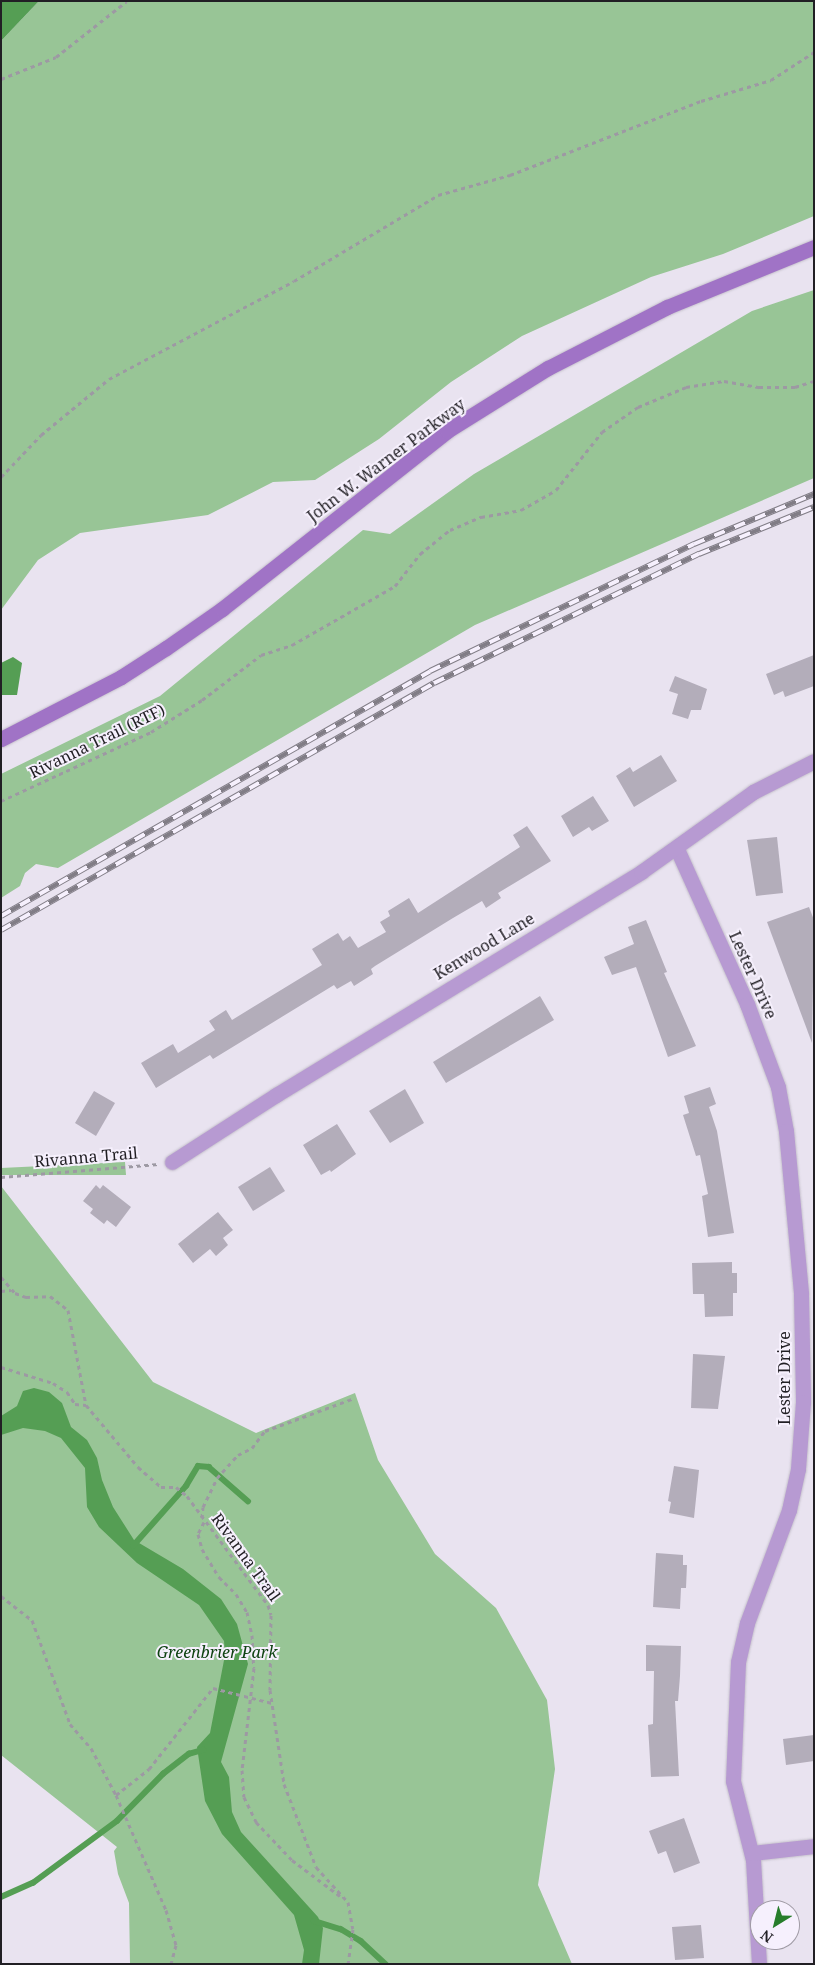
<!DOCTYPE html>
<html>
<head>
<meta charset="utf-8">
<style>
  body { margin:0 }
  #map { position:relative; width:815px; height:1965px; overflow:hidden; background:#e9e3f0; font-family:"Noto Serif",serif }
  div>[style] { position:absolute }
  .green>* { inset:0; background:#98c596 }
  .water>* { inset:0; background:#559e54 }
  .stream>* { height:5.5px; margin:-2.75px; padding:0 2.75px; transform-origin:2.75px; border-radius:2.75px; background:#559e54 }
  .building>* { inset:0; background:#b3adba }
  .path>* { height:3px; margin-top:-1.5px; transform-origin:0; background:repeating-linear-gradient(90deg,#9d99a3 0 4px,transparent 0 8px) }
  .roads { filter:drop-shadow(0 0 1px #c5c0cb) drop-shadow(0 0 1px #c5c0cb) }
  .street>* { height:15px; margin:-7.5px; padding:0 7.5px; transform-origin:7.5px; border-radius:7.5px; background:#b79ad2 }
  .secondary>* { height:15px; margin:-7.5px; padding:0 7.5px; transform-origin:7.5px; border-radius:7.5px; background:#a073c6 }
  .rail>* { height:5.5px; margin-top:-2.75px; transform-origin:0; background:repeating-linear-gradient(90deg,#f6f0fd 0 11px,#817d86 0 22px); box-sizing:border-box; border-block:1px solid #817d86 }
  span { translate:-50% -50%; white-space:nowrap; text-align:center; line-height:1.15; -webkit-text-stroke:4px #f6f0fd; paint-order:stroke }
  .street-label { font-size:16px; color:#211f24 }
  .park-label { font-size:16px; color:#0f4312; font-style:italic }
  .frame { position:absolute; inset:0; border:2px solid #211f24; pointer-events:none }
  .north { position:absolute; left:750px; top:1900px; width:50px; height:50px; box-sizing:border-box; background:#f6f0fd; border:1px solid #a19ca6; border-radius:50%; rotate:216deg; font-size:14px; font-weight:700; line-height:20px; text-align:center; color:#211f24 }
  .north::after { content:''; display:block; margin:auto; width:18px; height:22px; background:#277d2b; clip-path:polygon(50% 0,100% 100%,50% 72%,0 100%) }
</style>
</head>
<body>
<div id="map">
  <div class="green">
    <i style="clip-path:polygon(39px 1px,814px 1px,814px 216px,723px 254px,651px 277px,522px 336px,451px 382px,379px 439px,315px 480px,273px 482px,208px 515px,80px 533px,38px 560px,1px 610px,1px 41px)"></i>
    <i style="clip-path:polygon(814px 290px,814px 478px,475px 625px,58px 868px,36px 864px,25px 873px,20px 886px,1px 898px,1px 774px,160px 696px,363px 530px,390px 534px,474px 474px,752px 311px)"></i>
    <i style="clip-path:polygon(125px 1162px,126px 1175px,1px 1175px,1px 1168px)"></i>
    <i style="clip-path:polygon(1px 1186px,153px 1382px,256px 1433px,355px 1393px,378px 1460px,435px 1554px,496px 1608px,547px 1700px,555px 1769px,538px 1885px,572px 1964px,130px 1964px,129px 1903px,118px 1874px,114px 1851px,117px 1847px,1px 1755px)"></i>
  </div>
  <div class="water">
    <i style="clip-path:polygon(1px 1px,39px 1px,1px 41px)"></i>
    <i style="clip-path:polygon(13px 657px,22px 663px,17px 695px,1px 695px,1px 663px)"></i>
    <i style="clip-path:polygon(34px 1388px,49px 1392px,62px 1403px,71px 1427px,87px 1440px,97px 1458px,102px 1480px,113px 1507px,134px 1540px,183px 1569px,221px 1599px,237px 1624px,248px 1664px,221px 1762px,229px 1777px,232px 1812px,241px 1832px,318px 1917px,323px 1928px,319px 1964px,302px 1964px,304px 1950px,294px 1915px,222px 1834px,205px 1801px,197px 1747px,210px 1733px,225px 1655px,224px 1641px,199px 1605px,137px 1563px,99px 1527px,87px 1507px,85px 1468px,61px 1438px,45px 1431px,23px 1428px,1px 1435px,1px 1416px,17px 1406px,23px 1391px)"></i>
  </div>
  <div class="stream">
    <i style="left:133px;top:1546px;width:80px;rotate:-48.5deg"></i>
    <i style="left:186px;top:1486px;width:23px;rotate:-59deg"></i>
    <i style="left:198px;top:1466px;width:11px;rotate:5deg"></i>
    <i style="left:209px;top:1467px;width:52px;rotate:41.1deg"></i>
    <i style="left:1px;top:1897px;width:35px;rotate:-24deg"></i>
    <i style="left:33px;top:1883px;width:104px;rotate:-36.4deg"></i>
    <i style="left:117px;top:1821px;width:66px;rotate:-45.6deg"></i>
    <i style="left:163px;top:1774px;width:33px;rotate:-38deg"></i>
    <i style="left:189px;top:1754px;width:15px;rotate:-16deg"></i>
    <i style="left:314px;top:1921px;width:28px;rotate:17deg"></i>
    <i style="left:341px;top:1929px;width:23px;rotate:31deg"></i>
    <i style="left:361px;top:1941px;width:34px;rotate:43deg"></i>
  </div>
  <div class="building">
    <i style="clip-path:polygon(814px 655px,814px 686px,785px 697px,783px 691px,774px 695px,766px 674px)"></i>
    <i style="clip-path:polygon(675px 676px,707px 689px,701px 710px,691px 710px,688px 719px,672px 714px,678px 694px,669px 691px)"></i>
    <i style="clip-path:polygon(661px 755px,677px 781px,634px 807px,616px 776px,630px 767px,633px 772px)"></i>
    <i style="clip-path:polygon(593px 796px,609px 821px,592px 831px,589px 827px,573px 837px,561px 816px)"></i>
    <i style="clip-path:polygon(527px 826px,551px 861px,498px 893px,501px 898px,486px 908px,482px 901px,453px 918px,375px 966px,371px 969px,373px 974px,354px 986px,351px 981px,337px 989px,334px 985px,213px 1059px,210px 1055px,156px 1088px,141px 1063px,173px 1044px,178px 1053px,215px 1030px,209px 1021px,226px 1010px,232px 1020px,322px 965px,312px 949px,338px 933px,343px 941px,350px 936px,358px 948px,386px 932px,380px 922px,390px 916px,388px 911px,409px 898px,418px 913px,520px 847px,513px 835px)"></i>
    <i style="clip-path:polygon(777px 837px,783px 893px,756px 896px,747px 840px)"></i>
    <i style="clip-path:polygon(809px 907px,814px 920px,812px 1043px,767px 922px)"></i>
    <i style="clip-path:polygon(646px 920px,667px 972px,664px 973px,696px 1046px,668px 1057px,636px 967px,612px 975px,604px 957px,634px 944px,628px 927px)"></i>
    <i style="clip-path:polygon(540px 996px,554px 1020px,446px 1083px,433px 1062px)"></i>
    <i style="clip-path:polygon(710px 1087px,716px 1104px,709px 1107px,717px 1131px,734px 1233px,708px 1237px,702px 1196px,708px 1194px,700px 1155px,696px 1156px,683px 1115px,689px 1113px,684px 1096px)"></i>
    <i style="clip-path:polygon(405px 1089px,424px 1123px,390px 1143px,369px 1111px)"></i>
    <i style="clip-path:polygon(94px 1091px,115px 1103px,96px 1136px,75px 1123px)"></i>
    <i style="clip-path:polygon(337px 1124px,356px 1154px,331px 1172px,330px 1170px,321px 1175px,303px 1145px)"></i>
    <i style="clip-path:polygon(270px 1167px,285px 1191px,253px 1211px,238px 1187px)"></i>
    <i style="clip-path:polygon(96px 1185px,100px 1189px,103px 1185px,131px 1207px,116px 1227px,107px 1220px,104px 1224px,90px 1213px,93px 1209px,83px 1201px)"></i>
    <i style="clip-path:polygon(218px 1212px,233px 1230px,223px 1238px,228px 1245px,216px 1256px,210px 1249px,193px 1263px,178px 1244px)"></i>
    <i style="clip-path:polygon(732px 1262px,732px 1273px,737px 1273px,737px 1293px,733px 1293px,733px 1316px,705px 1317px,704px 1294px,693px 1294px,692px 1263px)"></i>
    <i style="clip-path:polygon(693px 1354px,725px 1356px,718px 1409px,691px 1408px)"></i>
    <i style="clip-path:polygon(674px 1466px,699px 1470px,694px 1518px,669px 1513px,671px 1502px,668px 1501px)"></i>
    <i style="clip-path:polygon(656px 1553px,683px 1555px,683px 1565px,687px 1565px,686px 1588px,681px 1588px,680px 1609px,653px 1607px)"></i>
    <i style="clip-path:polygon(646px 1645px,681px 1646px,680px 1676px,678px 1701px,675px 1701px,679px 1776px,651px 1777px,648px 1725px,653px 1724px,654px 1671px,646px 1671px)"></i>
    <i style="clip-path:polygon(814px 1735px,814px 1761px,786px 1765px,783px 1739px)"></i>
    <i style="clip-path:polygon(684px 1818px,700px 1863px,674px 1873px,666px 1851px,658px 1854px,649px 1831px)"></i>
    <i style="clip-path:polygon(701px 1925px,704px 1958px,675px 1960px,672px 1927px)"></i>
  </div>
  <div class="path">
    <i style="left:1px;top:79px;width:59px;rotate:-21.8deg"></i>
    <i style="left:56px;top:57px;width:90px;rotate:-38.3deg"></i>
    <i style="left:1px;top:477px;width:58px;rotate:-46.4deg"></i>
    <i style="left:41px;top:435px;width:88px;rotate:-39.5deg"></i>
    <i style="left:109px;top:379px;width:209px;rotate:-27.9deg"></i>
    <i style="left:294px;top:281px;width:168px;rotate:-30.8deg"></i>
    <i style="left:438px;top:195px;width:75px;rotate:-15.5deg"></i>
    <i style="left:510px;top:175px;width:205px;rotate:-21.2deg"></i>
    <i style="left:701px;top:101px;width:73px;rotate:-16.7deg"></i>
    <i style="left:771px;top:80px;width:51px;rotate:-33.1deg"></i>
    <i style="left:1px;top:801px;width:165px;rotate:-24.7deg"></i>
    <i style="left:151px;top:732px;width:60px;rotate:-32.1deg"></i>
    <i style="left:202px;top:700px;width:74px;rotate:-37.3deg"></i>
    <i style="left:261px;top:655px;width:33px;rotate:-18deg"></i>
    <i style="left:292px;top:645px;width:119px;rotate:-29.8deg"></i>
    <i style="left:395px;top:586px;width:41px;rotate:-52deg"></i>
    <i style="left:420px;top:554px;width:38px;rotate:-39deg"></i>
    <i style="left:450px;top:530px;width:34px;rotate:-23deg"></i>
    <i style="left:481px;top:517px;width:41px;rotate:-9.9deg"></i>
    <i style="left:521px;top:510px;width:40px;rotate:-29.7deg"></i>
    <i style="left:556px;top:490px;width:74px;rotate:-51.6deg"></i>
    <i style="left:602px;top:432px;width:44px;rotate:-34.8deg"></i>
    <i style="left:638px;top:407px;width:52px;rotate:-22.6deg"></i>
    <i style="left:686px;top:387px;width:38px;rotate:-9deg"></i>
    <i style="left:724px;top:381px;width:36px;rotate:10deg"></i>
    <i style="left:759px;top:387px;width:36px"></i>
    <i style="left:795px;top:387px;width:20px;rotate:-18deg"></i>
    <i style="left:1px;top:1177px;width:158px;rotate:-4.7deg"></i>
    <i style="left:1px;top:1277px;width:21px;rotate:49deg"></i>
    <i style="left:15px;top:1293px;width:12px;rotate:20deg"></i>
    <i style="left:26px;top:1297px;width:24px;rotate:-2deg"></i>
    <i style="left:50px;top:1296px;width:23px;rotate:38deg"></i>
    <i style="left:68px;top:1310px;width:97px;rotate:79.3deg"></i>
    <i style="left:86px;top:1405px;width:81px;rotate:50deg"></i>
    <i style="left:138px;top:1467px;width:30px;rotate:41deg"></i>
    <i style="left:161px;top:1487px;width:15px"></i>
    <i style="left:176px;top:1487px;width:14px;rotate:39deg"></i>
    <i style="left:187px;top:1496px;width:136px;rotate:53.4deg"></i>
    <i style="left:268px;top:1605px;width:10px;rotate:73deg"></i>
    <i style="left:271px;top:1615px;width:75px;rotate:90.8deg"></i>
    <i style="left:270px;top:1690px;width:95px;rotate:81.5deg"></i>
    <i style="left:284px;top:1784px;width:89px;rotate:68.9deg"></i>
    <i style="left:316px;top:1867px;width:47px;rotate:47.6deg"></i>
    <i style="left:348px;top:1902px;width:27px;rotate:80deg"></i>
    <i style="left:353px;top:1929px;width:35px;rotate:98deg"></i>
    <i style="left:1px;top:1291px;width:10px;rotate:-6deg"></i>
    <i style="left:1px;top:1367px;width:54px;rotate:17.1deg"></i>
    <i style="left:53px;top:1383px;width:17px;rotate:33deg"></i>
    <i style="left:67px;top:1392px;width:14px;rotate:56deg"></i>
    <i style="left:75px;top:1404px;width:11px;rotate:5deg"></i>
    <i style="left:202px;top:1518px;width:11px;rotate:-85deg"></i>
    <i style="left:203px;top:1507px;width:32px;rotate:-64deg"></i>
    <i style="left:217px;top:1478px;width:31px;rotate:-48deg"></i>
    <i style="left:238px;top:1455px;width:16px;rotate:-27deg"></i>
    <i style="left:252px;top:1448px;width:21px;rotate:-53deg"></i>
    <i style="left:265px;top:1431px;width:95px;rotate:-20.3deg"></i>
    <i style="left:204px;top:1522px;width:13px;rotate:117deg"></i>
    <i style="left:198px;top:1534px;width:16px;rotate:75deg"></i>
    <i style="left:202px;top:1549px;width:33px;rotate:59deg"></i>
    <i style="left:219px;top:1577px;width:24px;rotate:45deg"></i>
    <i style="left:236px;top:1594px;width:21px;rotate:59deg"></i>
    <i style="left:247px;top:1612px;width:24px;rotate:78deg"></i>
    <i style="left:252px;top:1635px;width:33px;rotate:87deg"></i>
    <i style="left:254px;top:1668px;width:103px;rotate:96.7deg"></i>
    <i style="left:242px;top:1770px;width:27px;rotate:86deg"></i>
    <i style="left:244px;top:1797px;width:28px;rotate:64deg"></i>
    <i style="left:256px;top:1822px;width:52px;rotate:46.5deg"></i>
    <i style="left:292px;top:1860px;width:60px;rotate:36.9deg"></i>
    <i style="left:1px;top:1596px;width:39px;rotate:38deg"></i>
    <i style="left:32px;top:1620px;width:111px;rotate:69.9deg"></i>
    <i style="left:70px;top:1724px;width:32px;rotate:49deg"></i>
    <i style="left:91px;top:1748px;width:53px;rotate:62deg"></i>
    <i style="left:116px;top:1795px;width:125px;rotate:66.5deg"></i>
    <i style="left:166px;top:1910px;width:36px;rotate:74deg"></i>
    <i style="left:176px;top:1945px;width:20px;rotate:105deg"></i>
    <i style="left:116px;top:1795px;width:42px;rotate:-38.2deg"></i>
    <i style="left:149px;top:1769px;width:103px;rotate:-51.7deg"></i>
    <i style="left:213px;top:1688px;width:61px;rotate:14.3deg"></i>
  </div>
  <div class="roads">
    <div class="street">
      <i style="left:677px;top:849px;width:170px;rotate:65.7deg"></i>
      <i style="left:747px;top:1004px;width:89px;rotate:69.5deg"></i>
      <i style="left:778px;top:1087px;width:45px;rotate:79.7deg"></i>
      <i style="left:786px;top:1131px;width:164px;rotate:84.7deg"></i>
      <i style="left:801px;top:1294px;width:108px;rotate:88.9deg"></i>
      <i style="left:803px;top:1402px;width:67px;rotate:94.3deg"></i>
      <i style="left:798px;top:1469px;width:42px;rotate:102.4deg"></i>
      <i style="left:789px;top:1510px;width:121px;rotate:110.4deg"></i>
      <i style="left:747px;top:1623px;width:40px;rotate:103deg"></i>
      <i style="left:738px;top:1662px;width:119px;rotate:92.4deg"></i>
      <i style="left:733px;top:1781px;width:81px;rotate:75.8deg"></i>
      <i style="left:753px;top:1860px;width:104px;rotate:86.7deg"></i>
      <i style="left:172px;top:1162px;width:124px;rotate:-32.8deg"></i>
      <i style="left:276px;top:1095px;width:428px;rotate:-31.4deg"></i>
      <i style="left:641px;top:872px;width:138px;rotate:-35.5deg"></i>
      <i style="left:753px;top:792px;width:68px;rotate:-26.9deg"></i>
      <i style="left:752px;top:1853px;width:62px;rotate:-6.4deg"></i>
    </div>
    <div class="secondary">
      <i style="left:1px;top:739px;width:135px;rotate:-27.3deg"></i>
      <i style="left:121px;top:677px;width:54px;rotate:-32.8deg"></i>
      <i style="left:166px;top:648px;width:68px;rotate:-34.9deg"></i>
      <i style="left:222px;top:609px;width:287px;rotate:-38.3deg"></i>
      <i style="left:447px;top:431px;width:119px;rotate:-32deg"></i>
      <i style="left:548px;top:368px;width:134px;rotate:-27.1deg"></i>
      <i style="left:667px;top:307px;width:159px;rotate:-22.2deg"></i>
    </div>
  </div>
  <div class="rail">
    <i style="left:1px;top:916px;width:494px;rotate:-29.7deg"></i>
    <i style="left:430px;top:671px;width:293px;rotate:-25.7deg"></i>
    <i style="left:694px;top:544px;width:130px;rotate:-22.6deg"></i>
    <i style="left:1px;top:930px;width:498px;rotate:-29.7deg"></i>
    <i style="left:434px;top:683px;width:295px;rotate:-26deg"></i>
    <i style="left:699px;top:554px;width:124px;rotate:-22.2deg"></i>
  </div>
  <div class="street-label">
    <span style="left:386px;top:460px;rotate:-37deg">John W. Warner Parkway</span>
    <span style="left:97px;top:741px;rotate:-26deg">Rivanna Trail (RTF)</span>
    <span style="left:484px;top:946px;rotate:-31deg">Kenwood Lane</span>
    <span style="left:753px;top:975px;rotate:66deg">Lester Drive</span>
    <span style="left:86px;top:1157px;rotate:-5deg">Rivanna Trail</span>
    <span style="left:784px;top:1378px;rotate:-90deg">Lester Drive</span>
    <span style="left:246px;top:1557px;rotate:54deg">Rivanna Trail</span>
  </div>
  <div class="park-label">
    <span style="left:217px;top:1652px">Greenbrier Park</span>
  </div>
  <div class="frame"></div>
  <div class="north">N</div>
</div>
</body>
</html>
